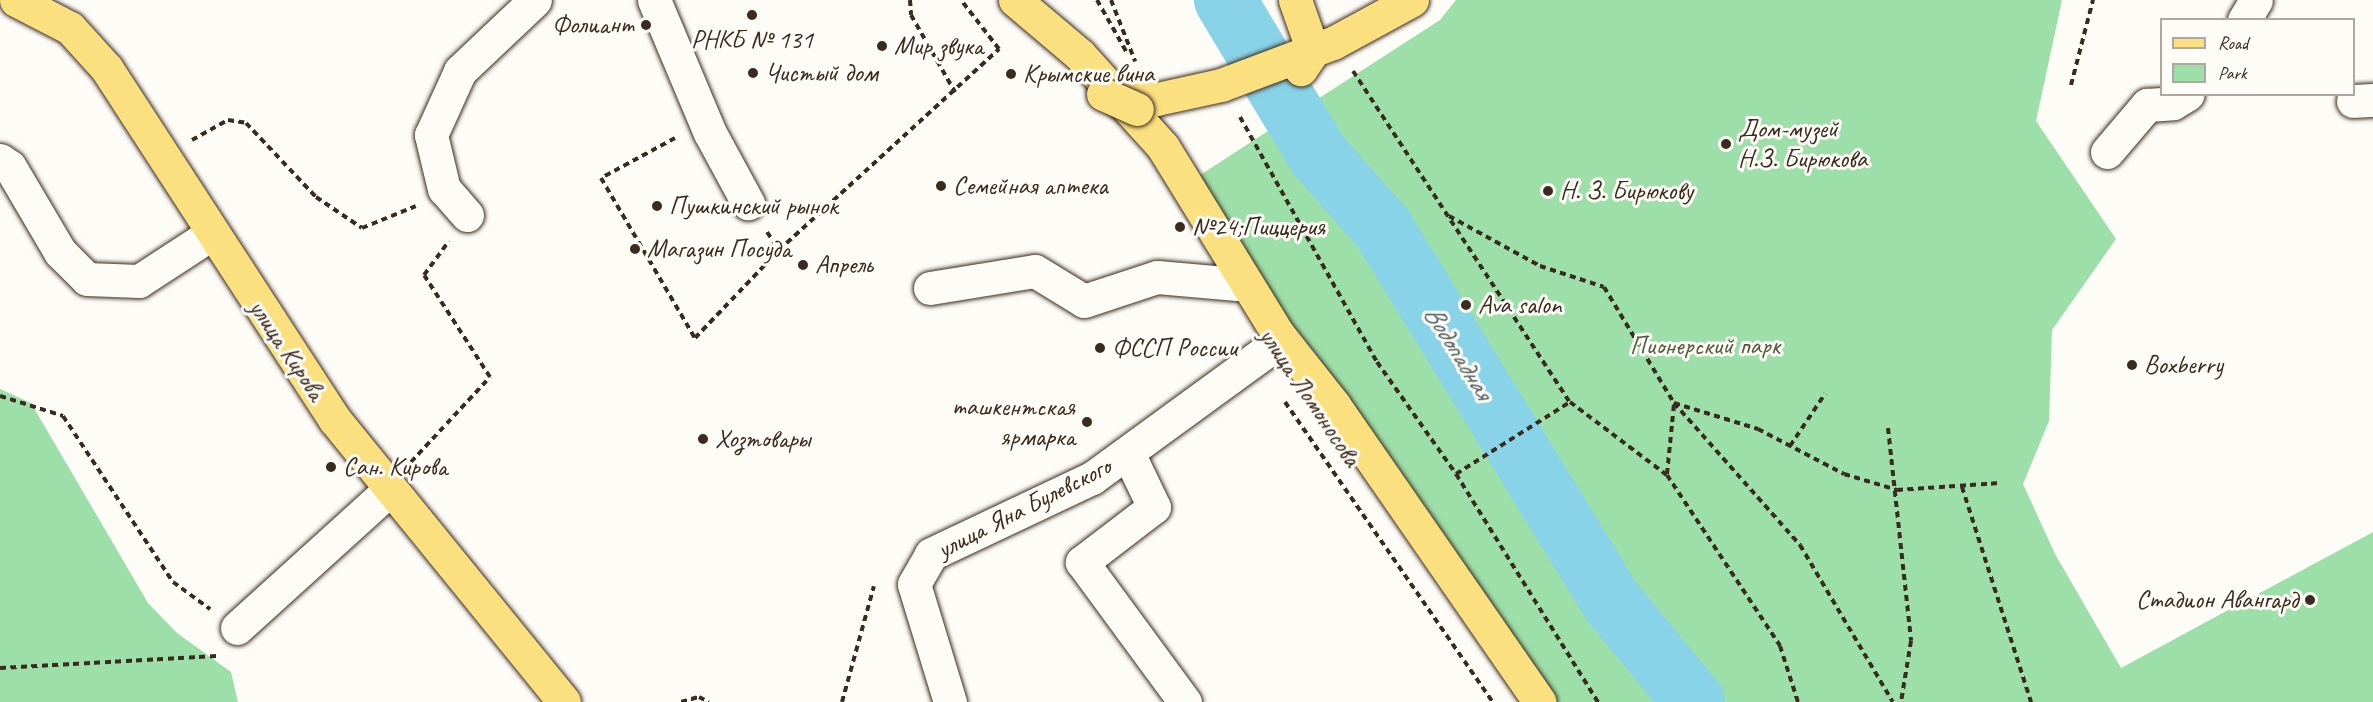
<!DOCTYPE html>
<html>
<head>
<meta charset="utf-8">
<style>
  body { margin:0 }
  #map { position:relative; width:2373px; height:702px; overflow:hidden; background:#fdfcf7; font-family:Caveat,sans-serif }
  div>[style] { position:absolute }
  .green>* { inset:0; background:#9ddfa9 }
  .river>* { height:62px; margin:-31px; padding:0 31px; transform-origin:31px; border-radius:31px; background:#88d3e8 }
  .path>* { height:4px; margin-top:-2px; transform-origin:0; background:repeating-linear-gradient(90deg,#3b2a1e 0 6px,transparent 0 10.5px) }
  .roads { filter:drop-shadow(0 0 2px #3b2a1e) drop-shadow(0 0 2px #3b2a1e) }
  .minor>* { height:33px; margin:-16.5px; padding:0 16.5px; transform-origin:16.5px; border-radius:16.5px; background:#fdfcf7 }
  .major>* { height:33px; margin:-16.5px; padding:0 16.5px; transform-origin:16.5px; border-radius:16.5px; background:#fbe080 }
  .bridges { filter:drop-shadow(0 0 2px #3b2a1e) drop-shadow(0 0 2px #3b2a1e) }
  .major-bridge>* { height:33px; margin:-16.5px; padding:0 16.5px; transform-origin:16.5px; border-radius:16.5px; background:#fbe080 }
  .dots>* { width:16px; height:16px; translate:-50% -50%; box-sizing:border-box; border:3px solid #fdfcf7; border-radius:50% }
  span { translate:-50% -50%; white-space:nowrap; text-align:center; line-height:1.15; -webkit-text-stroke:6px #fdfcf7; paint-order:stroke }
  .poi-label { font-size:26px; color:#3b2a1e }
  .right { translate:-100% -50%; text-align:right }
  .left { translate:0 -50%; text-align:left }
  .park-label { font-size:26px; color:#545741 }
  .street-label { font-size:26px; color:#3b2a1e }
  .water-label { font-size:27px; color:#525d5b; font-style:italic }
  .legend { position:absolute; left:2160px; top:18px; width:195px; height:78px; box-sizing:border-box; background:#fdfcf7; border:2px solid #afa8a0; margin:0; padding:8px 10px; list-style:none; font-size:18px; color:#3b2a1e }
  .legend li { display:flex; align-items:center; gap:12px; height:30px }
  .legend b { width:30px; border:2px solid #afa8a0 }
</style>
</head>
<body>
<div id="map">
  <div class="green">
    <i style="clip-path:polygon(1456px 0,2062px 0,2036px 121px,2116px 239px,2052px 330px,2049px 421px,2023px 484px,2055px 554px,2121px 668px,2373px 532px,2373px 702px,1522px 702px,1197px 177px,1440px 20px)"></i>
    <i style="clip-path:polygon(0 389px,31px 403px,148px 603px,177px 633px,231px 672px,238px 702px,0 702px)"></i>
  </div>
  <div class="river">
    <i style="left:1225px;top:0;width:181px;rotate:59deg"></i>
    <i style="left:1318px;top:155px;width:96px;rotate:48.4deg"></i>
    <i style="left:1382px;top:227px;width:440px;rotate:58.5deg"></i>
    <i style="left:1612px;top:602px;width:129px;rotate:50.6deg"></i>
  </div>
  <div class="path">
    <i style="left:910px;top:0;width:15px;rotate:86deg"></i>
    <i style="left:911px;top:15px;width:89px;rotate:60.3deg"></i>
    <i style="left:1097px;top:0;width:61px;rotate:60.5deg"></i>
    <i style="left:1111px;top:0;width:66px;rotate:68.5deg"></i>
    <i style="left:1353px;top:71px;width:396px;rotate:56.8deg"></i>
    <i style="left:1570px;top:402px;width:121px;rotate:37deg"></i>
    <i style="left:1667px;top:475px;width:205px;rotate:56.5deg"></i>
    <i style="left:1780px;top:646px;width:59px;rotate:72.2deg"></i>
    <i style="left:2071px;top:85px;width:88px;rotate:-75.5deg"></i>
    <i style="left:1240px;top:117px;width:281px;rotate:60.8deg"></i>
    <i style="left:1377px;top:362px;width:137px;rotate:54.8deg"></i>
    <i style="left:1456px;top:474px;width:269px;rotate:58.1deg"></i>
    <i style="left:675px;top:138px;width:84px;rotate:151.6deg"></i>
    <i style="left:601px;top:178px;width:186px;rotate:59.6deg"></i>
    <i style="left:695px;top:338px;width:122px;rotate:-46.3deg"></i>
    <i style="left:192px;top:140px;width:41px;rotate:-29.1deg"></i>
    <i style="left:228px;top:120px;width:18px;rotate:9deg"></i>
    <i style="left:246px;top:123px;width:102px;rotate:46.6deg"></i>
    <i style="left:316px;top:197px;width:55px;rotate:34deg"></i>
    <i style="left:362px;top:228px;width:58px;rotate:-22.2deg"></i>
    <i style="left:1449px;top:216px;width:104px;rotate:28.8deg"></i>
    <i style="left:1540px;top:266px;width:67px;rotate:18.2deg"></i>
    <i style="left:1604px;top:287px;width:135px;rotate:58.9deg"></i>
    <i style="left:1674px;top:403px;width:88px;rotate:17.2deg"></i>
    <i style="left:1758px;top:429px;width:97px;rotate:27.6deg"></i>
    <i style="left:1844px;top:474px;width:55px;rotate:16.8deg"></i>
    <i style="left:1897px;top:490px;width:103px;rotate:-3.9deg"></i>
    <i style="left:767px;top:232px;width:22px;rotate:56deg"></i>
    <i style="left:779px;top:250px;width:298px;rotate:-42.4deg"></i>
    <i style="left:999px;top:49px;width:62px;rotate:-127.8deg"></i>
    <i style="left:0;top:396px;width:66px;rotate:17.6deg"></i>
    <i style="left:63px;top:416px;width:199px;rotate:56.5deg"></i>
    <i style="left:173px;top:582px;width:46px;rotate:36.1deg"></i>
    <i style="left:1285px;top:402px;width:365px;rotate:55.3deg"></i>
    <i style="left:1674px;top:403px;width:190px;rotate:48.4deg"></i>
    <i style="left:1800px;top:545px;width:182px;rotate:59.4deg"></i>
    <i style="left:1888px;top:428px;width:214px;rotate:83.8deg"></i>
    <i style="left:1911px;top:641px;width:62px;rotate:99.3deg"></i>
    <i style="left:1790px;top:446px;width:63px;rotate:-56.1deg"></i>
    <i style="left:411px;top:462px;width:116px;rotate:-47.1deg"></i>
    <i style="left:490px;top:377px;width:121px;rotate:-122.9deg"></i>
    <i style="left:424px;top:275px;width:42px;rotate:-53.7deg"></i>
    <i style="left:1456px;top:474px;width:135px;rotate:-32.3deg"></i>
    <i style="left:1667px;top:474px;width:70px;rotate:-84.3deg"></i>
    <i style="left:1962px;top:487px;width:226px;rotate:72.2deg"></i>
    <i style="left:0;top:668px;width:217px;rotate:-3.2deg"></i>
    <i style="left:681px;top:702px;width:19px;rotate:-16deg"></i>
    <i style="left:699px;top:697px;width:11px;rotate:27deg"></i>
    <i style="left:842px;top:702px;width:120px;rotate:-74.6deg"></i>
  </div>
  <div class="roads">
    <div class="minor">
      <i style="left:654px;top:0;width:144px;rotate:67.2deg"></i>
      <i style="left:710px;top:133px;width:80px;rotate:61.5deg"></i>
      <i style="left:2244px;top:20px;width:23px;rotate:-59deg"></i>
      <i style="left:2353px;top:101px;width:20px;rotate:-3deg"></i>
      <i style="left:2107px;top:152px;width:62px;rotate:-49.6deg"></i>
      <i style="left:2147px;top:105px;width:26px;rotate:-4deg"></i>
      <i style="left:2173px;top:103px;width:17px;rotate:-31deg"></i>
      <i style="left:0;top:160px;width:12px;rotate:35deg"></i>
      <i style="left:10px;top:167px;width:99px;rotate:59.5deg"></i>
      <i style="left:60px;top:252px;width:38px;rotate:45deg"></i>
      <i style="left:87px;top:279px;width:52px;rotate:2.2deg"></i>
      <i style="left:139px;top:281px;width:86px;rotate:-33.1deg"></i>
      <i style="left:467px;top:215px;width:35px;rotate:-131deg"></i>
      <i style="left:444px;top:189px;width:56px;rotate:-103.5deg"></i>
      <i style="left:431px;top:135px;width:70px;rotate:-65.6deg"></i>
      <i style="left:460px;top:71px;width:103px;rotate:-43.4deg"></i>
      <i style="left:930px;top:288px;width:106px;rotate:-9.2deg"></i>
      <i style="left:1035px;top:271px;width:57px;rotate:31.5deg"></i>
      <i style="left:1084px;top:301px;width:77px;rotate:-18.2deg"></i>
      <i style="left:1157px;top:277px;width:80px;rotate:5deg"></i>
      <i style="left:1128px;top:453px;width:60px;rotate:64.3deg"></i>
      <i style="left:1154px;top:507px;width:91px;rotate:142.6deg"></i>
      <i style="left:1082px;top:562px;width:174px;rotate:53.7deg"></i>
      <i style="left:237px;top:628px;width:204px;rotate:-42.2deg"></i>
      <i style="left:950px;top:702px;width:123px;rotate:-107deg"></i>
      <i style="left:914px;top:584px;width:34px;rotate:-60deg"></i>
      <i style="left:931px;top:554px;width:178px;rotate:-25.3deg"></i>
      <i style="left:1092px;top:478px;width:224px;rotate:-36.1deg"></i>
    </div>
    <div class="major">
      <i style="left:16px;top:0;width:61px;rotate:27.4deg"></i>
      <i style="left:70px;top:28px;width:55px;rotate:47.9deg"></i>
      <i style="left:107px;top:69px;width:419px;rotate:57deg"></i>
      <i style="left:335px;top:420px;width:363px;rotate:50.9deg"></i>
      <i style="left:1015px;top:0;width:85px;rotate:40.2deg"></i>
      <i style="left:1080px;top:55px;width:124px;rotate:47.9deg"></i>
      <i style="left:1163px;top:147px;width:220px;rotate:58.4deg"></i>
      <i style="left:1278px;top:334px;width:90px;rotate:51.7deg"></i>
      <i style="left:1334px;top:405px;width:361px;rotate:55.3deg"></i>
      <i style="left:1295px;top:0;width:54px;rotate:70.6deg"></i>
      <i style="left:1313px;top:51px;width:22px;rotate:124deg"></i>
      <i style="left:1114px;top:93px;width:43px;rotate:7.9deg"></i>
      <i style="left:1157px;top:99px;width:66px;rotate:-12.3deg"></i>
      <i style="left:1221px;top:85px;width:120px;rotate:-20.6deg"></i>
      <i style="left:1333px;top:43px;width:90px;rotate:-28.6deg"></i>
    </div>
  </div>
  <div class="bridges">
    <div class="major-bridge">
      <i style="left:1103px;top:94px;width:37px;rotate:24deg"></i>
    </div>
  </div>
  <div class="dots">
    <i style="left:752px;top:15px;background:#3b2a1e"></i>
    <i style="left:646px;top:25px;background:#3b2a1e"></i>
    <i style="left:882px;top:46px;background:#3b2a1e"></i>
    <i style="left:753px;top:73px;background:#3b2a1e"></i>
    <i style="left:1011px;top:74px;background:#3b2a1e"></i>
    <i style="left:1726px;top:144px;background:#3b2a1e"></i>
    <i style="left:941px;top:186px;background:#3b2a1e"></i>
    <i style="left:1548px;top:191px;background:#3b2a1e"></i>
    <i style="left:657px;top:206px;background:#3b2a1e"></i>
    <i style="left:1180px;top:227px;background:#3b2a1e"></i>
    <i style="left:635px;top:249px;background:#3b2a1e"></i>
    <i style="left:803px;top:265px;background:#3b2a1e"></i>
    <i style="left:1466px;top:305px;background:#3b2a1e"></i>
    <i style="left:1100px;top:348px;background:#3b2a1e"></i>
    <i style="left:2132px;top:365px;background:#3b2a1e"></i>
    <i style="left:1087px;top:422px;background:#3b2a1e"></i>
    <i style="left:703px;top:439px;background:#3b2a1e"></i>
    <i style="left:331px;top:467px;background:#3b2a1e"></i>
    <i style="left:2310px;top:600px;background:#3b2a1e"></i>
  </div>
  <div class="poi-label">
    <span class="right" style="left:634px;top:25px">Фолиант</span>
    <span style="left:752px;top:40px">РНКБ № 131</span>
    <span class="left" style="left:894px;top:46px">Мир звука</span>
    <span class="left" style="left:765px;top:73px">Чистый дом</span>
    <span class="left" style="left:1023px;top:74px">Крымские вина</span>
    <span class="left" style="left:1738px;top:144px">Дом-музей<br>Н.З. Бирюкова</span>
    <span class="left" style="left:953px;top:186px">Семейная аптека</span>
    <span class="left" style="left:1560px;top:191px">Н. З. Бирюкову</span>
    <span class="left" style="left:669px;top:206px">Пушкинский рынок</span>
    <span class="left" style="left:1192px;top:227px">№24;Пиццерия</span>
    <span class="left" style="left:647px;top:249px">Магазин Посуда</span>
    <span class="left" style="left:815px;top:265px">Апрель</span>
    <span class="left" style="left:1478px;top:305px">Ava salon</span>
    <span class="left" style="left:1112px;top:348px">ФССП России</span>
    <span class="left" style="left:2144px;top:365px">Boxberry</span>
    <span class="right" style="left:1075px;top:422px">ташкентская<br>ярмарка</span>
    <span class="left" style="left:715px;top:439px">Хозтовары</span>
    <span class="left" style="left:343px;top:467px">Сан. Кирова</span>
    <span class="right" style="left:2298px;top:600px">Стадион Авангард</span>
  </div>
  <div class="park-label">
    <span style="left:1705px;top:346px">Пионерский парк</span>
  </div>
  <div class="street-label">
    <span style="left:287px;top:350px;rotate:56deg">улица Кирова</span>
    <span style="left:1310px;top:397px;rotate:56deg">улица Ломоносова</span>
    <span style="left:1024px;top:508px;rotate:-27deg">улица Яна Булевского</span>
  </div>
  <div class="water-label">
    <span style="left:1458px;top:352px;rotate:58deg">Водопадная</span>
  </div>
  <ul class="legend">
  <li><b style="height:8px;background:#fbe080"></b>Road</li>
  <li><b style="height:16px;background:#9ddfa9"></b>Park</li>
  </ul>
</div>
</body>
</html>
